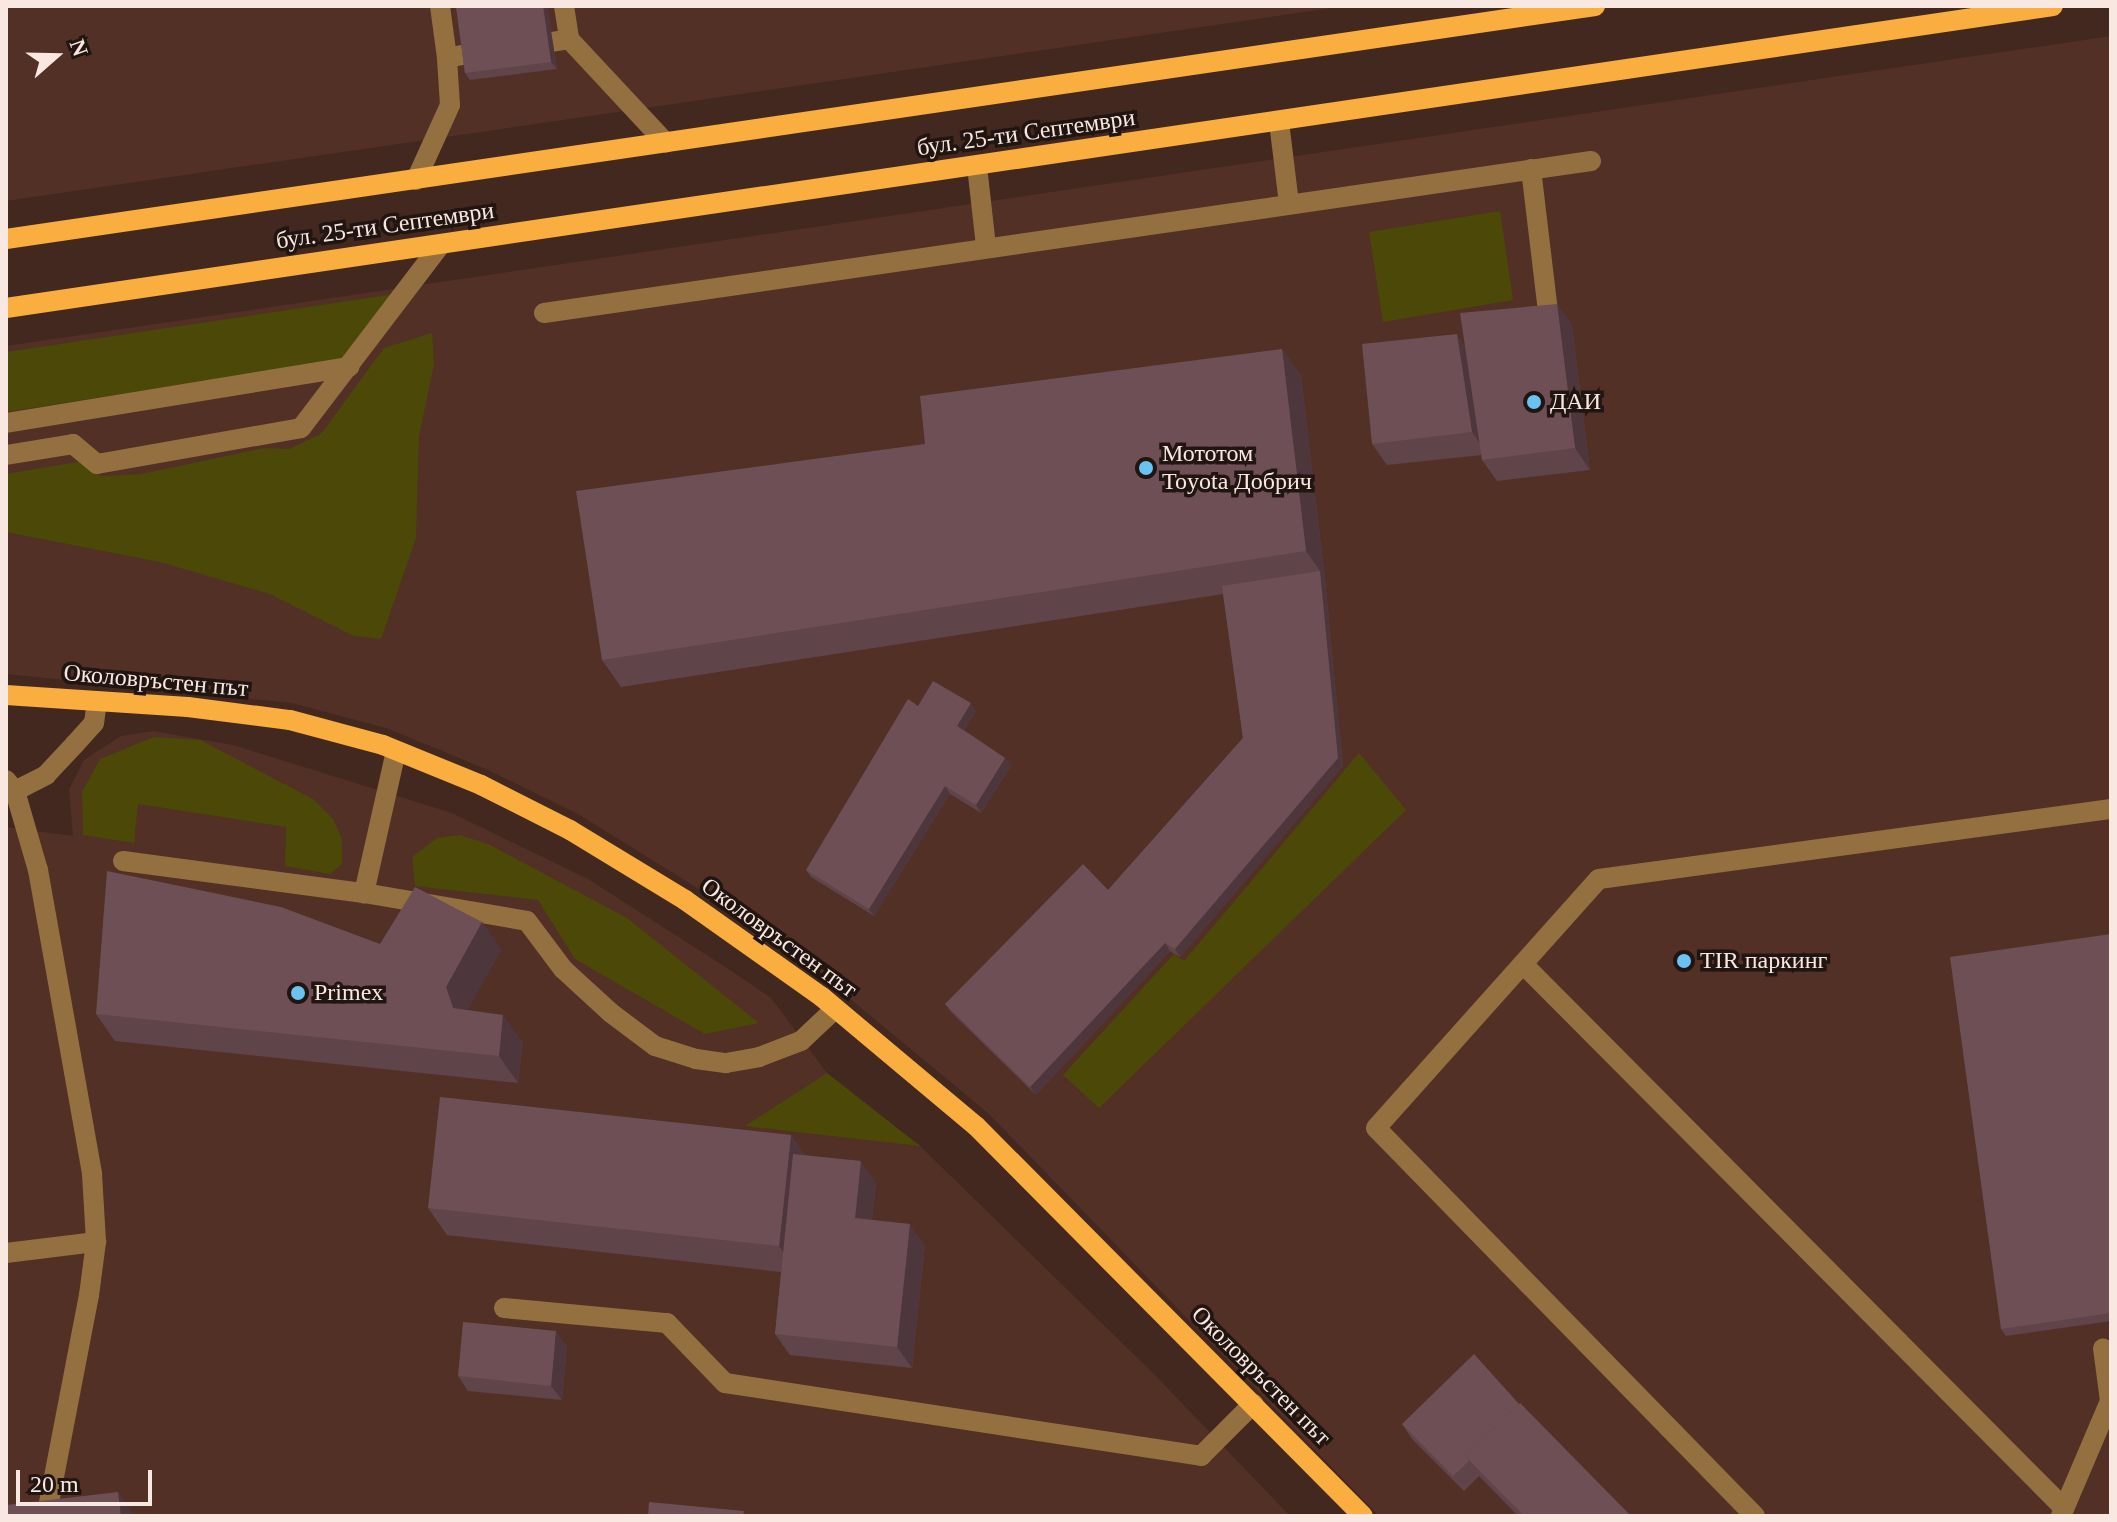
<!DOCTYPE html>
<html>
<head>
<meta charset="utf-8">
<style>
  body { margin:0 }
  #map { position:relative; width:2117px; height:1522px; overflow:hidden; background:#43281f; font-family:"Times New Roman",serif }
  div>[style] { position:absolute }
  .built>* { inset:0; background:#523025 }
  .green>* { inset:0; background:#4b4808 }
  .minor>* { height:20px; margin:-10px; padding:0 10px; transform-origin:10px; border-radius:10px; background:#947041 }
  .major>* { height:20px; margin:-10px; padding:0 10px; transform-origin:10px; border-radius:10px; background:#f9ae3f }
  .wall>* { inset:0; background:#5f4449 }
  .shaded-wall>* { inset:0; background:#4d373c }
  .building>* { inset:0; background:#6e4f55 }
  .dots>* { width:22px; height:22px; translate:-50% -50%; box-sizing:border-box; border:4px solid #211511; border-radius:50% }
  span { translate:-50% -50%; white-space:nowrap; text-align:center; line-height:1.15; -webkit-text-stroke:7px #211511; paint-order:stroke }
  .street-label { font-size:24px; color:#f9e7e1 }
  .poi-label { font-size:24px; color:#f9e7e1 }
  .left { translate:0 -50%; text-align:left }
  .frame { position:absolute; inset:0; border:8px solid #f9e7e1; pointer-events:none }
  .north { position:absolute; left:16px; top:16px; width:80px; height:80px; -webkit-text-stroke:6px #211511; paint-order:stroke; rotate:70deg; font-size:22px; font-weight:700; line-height:32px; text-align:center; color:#f9e7e1 }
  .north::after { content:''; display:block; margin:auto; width:28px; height:36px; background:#f9e7e1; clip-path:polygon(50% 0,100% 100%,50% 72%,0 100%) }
  .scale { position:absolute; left:16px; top:1470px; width:136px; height:36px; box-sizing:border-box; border:4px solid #f9e7e1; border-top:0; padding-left:10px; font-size:24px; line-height:28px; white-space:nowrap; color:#f9e7e1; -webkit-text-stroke:6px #211511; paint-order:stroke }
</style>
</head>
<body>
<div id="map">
  <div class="built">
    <i style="clip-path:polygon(6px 6px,1346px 6px,6px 201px)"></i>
    <i style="clip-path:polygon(2111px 36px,2111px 1516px,1379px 1516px,988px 1113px,832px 984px,694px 886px,578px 814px,488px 770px,389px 729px,292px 703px,6px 674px,6px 346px)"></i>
    <i style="clip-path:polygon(153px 731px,233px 745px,452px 813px,588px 879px,730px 970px,771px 998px,827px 1073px,920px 1146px,1156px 1376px,1290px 1516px,6px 1516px,6px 827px,73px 836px,69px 789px,84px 760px,121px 736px)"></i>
  </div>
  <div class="green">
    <i style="clip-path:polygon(1500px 211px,1513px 300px,1383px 322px,1369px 232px)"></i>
    <i style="clip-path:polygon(395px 294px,346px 359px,6px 412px,6px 352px)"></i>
    <i style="clip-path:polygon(432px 333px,434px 364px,419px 436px,416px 538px,381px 639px,354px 636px,270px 594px,160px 562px,6px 532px,6px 474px,83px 461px,101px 476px,141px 474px,264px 448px,289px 449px,321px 434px,384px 348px)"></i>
    <i style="clip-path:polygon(154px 737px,200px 740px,313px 799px,333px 819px,342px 839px,342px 864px,330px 874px,285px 866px,286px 827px,138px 804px,134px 843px,83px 835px,82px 792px,100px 759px)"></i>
    <i style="clip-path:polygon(1359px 753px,1406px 810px,1099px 1108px,1063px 1075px,1174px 954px,1184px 961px)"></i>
    <i style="clip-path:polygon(460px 835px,490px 845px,627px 918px,759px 1023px,705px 1034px,575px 959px,538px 900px,415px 886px,412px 857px,437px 838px)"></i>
    <i style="clip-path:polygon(827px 1073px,920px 1146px,745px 1126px)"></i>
  </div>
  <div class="minor">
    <i style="left:440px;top:6px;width:52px;rotate:82.3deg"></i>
    <i style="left:564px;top:6px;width:33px;rotate:81deg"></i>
    <i style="left:552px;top:42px;width:17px;rotate:-10deg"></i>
    <i style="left:569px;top:39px;width:142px;rotate:47deg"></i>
    <i style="left:1279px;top:122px;width:82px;rotate:83deg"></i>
    <i style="left:977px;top:166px;width:81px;rotate:83.6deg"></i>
    <i style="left:1531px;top:169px;width:153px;rotate:83.2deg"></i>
    <i style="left:416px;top:180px;width:82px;rotate:-65.6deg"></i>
    <i style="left:450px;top:105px;width:47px;rotate:-93.7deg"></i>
    <i style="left:447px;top:58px;width:20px;rotate:-11deg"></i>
    <i style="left:544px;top:313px;width:1058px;rotate:-8.26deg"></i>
    <i style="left:6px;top:423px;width:348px;rotate:-9.3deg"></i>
    <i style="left:6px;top:455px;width:68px;rotate:-9.3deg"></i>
    <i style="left:73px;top:444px;width:31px;rotate:40deg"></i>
    <i style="left:97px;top:464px;width:207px;rotate:-10deg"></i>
    <i style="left:301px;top:428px;width:231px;rotate:-52.7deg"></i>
    <i style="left:396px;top:751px;width:146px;rotate:102.7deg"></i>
    <i style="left:364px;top:893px;width:165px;rotate:9.7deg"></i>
    <i style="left:527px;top:921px;width:60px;rotate:53.1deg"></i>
    <i style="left:563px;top:969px;width:65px;rotate:42.5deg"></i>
    <i style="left:611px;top:1013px;width:55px;rotate:36.9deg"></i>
    <i style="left:655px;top:1046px;width:43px;rotate:17.6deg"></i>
    <i style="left:696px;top:1059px;width:30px;rotate:8deg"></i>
    <i style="left:726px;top:1063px;width:34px;rotate:-10deg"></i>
    <i style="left:759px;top:1057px;width:45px;rotate:-20.9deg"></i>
    <i style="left:801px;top:1041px;width:47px;rotate:-43.3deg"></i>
    <i style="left:6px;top:780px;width:14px;rotate:51deg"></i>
    <i style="left:15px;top:791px;width:82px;rotate:73.8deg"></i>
    <i style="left:38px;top:870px;width:309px;rotate:79.9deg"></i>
    <i style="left:92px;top:1174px;width:68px;rotate:86.6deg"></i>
    <i style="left:96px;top:1242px;width:53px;rotate:97.5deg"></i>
    <i style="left:89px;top:1295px;width:211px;rotate:100.9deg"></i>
    <i style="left:15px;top:791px;width:35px;rotate:-27deg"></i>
    <i style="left:46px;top:775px;width:42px;rotate:-46.9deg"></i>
    <i style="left:75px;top:744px;width:28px;rotate:-48deg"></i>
    <i style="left:94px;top:723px;width:22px;rotate:-82deg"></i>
    <i style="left:123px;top:861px;width:243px;rotate:7.6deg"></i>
    <i style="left:1523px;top:964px;width:767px;rotate:45.16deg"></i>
    <i style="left:6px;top:1253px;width:91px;rotate:-7deg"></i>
    <i style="left:504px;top:1308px;width:164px;rotate:5.3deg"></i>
    <i style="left:667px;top:1323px;width:83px;rotate:46deg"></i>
    <i style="left:725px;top:1383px;width:482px;rotate:8.7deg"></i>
    <i style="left:1201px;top:1456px;width:74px;rotate:-45deg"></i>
    <i style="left:1755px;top:1516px;width:542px;rotate:-134.33deg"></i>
    <i style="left:1376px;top:1128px;width:334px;rotate:-48.2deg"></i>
    <i style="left:1599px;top:879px;width:517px;rotate:-7.79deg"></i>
    <i style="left:2061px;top:1516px;width:125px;rotate:-66.9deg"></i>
    <i style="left:2110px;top:1401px;width:53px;rotate:-97.5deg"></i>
  </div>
  <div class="major">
    <i style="left:6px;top:239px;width:1606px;rotate:-8.34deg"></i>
    <i style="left:6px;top:308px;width:2069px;rotate:-8.39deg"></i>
    <i style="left:6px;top:695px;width:182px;rotate:3.8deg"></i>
    <i style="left:188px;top:707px;width:103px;rotate:7.3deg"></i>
    <i style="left:290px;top:720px;width:96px;rotate:15deg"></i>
    <i style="left:383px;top:745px;width:106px;rotate:22.2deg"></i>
    <i style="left:481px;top:785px;width:100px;rotate:26.8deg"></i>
    <i style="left:570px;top:830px;width:135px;rotate:31.3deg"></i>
    <i style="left:685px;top:900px;width:168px;rotate:35.3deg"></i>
    <i style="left:822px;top:997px;width:201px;rotate:40deg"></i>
    <i style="left:976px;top:1126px;width:549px;rotate:45.22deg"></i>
  </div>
  <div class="wall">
    <i style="clip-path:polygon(456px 6px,547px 6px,557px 69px,470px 80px,465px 73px)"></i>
    <i style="clip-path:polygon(1557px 304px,1572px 325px,1590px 470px,1497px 481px,1482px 460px,1482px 455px,1387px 465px,1372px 444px,1465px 347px)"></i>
    <i style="clip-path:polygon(1282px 349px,1301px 376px,1325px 579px,1343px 766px,1180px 957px,1170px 951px,1036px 1095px,951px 1012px,945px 1004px,1108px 890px,1243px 738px,1223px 594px,621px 687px,602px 660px,925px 444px)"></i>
    <i style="clip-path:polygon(918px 706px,976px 711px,964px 730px,1005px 758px,1011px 766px,981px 813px,950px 794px,874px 916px,811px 877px,806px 870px)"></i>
    <i style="clip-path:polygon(482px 922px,501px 950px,467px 1010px,523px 1042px,518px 1083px,115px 1041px,96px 1014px,380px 944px)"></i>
    <i style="clip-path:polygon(2111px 934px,2111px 1321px,2006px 1336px,2001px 1329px)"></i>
    <i style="clip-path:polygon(791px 1135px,805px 1155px,876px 1183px,872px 1220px,925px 1245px,912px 1368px,790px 1355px,775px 1334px,781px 1272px,447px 1235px,428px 1208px)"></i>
    <i style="clip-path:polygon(567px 1346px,562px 1400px,468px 1391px,458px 1376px)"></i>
    <i style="clip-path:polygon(1519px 1404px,1631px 1516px,1518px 1516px,1479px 1476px,1464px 1491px,1412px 1439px,1402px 1424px)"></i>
  </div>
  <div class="shaded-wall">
    <i style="clip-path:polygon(543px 6px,547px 6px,557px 69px,551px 62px)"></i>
    <i style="clip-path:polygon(1557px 304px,1572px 325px,1590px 470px,1575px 448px)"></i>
    <i style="clip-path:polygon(1457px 334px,1472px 356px,1487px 454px,1472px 432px)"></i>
    <i style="clip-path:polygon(1282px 349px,1301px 376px,1325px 579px,1343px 766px,1180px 957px,1175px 949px,1320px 571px,1306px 551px)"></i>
    <i style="clip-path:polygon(971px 703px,976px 711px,962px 733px,957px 726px)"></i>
    <i style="clip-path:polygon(1005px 758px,1011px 766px,981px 813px,976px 805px)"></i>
    <i style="clip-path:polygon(945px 786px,950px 794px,874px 916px,869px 909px)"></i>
    <i style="clip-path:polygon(482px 922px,501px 950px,465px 1015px,453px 1008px,446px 987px)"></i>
    <i style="clip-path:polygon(1165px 943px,1170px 951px,1036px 1095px,1030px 1087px)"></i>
    <i style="clip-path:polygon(503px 1015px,523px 1042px,518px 1083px,499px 1056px)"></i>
    <i style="clip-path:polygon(791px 1135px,810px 1162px,798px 1273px,779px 1246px)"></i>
    <i style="clip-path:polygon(861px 1161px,876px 1183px,870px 1240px,855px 1218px)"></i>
    <i style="clip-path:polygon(910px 1224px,925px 1245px,912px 1368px,897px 1347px)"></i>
    <i style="clip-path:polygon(556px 1331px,567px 1346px,562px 1400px,551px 1386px)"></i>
    <i style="clip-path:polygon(118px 1492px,135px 1516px,121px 1516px)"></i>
  </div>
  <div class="building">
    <i style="clip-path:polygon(456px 6px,543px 6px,551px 62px,465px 73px)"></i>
    <i style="clip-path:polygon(1557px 304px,1575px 448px,1482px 460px,1460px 313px)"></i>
    <i style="clip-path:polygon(1457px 334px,1472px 432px,1372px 444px,1362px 344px)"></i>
    <i style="clip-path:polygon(1282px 349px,1306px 551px,602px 660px,576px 491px,925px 444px,920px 396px)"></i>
    <i style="clip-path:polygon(1320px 571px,1338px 758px,1175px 949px,1165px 943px,1030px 1087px,945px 1004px,1083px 864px,1108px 890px,1243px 738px,1222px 586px)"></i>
    <i style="clip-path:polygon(933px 681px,971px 703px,957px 726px,1005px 758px,976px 805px,945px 786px,869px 909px,806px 870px,908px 699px,918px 706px)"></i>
    <i style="clip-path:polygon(107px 871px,281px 907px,380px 944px,415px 887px,482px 922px,446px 987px,453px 1008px,503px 1015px,499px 1056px,96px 1014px)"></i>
    <i style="clip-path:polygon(2111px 934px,2111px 1313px,2001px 1329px,1950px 957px)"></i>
    <i style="clip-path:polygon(440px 1097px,791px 1135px,779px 1246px,428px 1208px)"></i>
    <i style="clip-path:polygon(793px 1154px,861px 1161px,855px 1218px,910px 1224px,897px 1347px,775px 1334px)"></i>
    <i style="clip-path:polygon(463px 1322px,556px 1331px,551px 1386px,458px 1376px)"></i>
    <i style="clip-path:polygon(1474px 1354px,1519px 1404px,1465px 1456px,1469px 1461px,1453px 1476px,1402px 1424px)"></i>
    <i style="clip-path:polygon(1520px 1403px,1631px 1516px,1524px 1516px,1465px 1456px)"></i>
    <i style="clip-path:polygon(118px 1492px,121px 1516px,6px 1516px,6px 1505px)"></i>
    <i style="clip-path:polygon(649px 1502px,744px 1511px,743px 1516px,648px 1516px)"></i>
  </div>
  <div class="dots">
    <i style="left:1534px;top:402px;background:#6ac3f1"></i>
    <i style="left:1146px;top:468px;background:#6ac3f1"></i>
    <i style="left:1684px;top:961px;background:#6ac3f1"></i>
    <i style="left:298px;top:993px;background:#6ac3f1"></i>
  </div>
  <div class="street-label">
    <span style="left:1026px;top:133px;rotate:-8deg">бул. 25-ти Септември</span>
    <span style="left:385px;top:226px;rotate:-8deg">бул. 25-ти Септември</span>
    <span style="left:156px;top:681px;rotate:5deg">Околовръстен път</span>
    <span style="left:779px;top:938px;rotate:36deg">Околовръстен път</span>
    <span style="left:1261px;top:1376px;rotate:45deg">Околовръстен път</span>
  </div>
  <div class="poi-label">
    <span class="left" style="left:1550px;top:402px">ДАИ</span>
    <span class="left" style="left:1162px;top:468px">Мототом<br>Toyota Добрич</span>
    <span class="left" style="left:1700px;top:961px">TIR паркинг</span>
    <span class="left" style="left:314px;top:993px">Primex</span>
  </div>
  <div class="frame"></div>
  <div class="north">N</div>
  <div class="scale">20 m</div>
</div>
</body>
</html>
